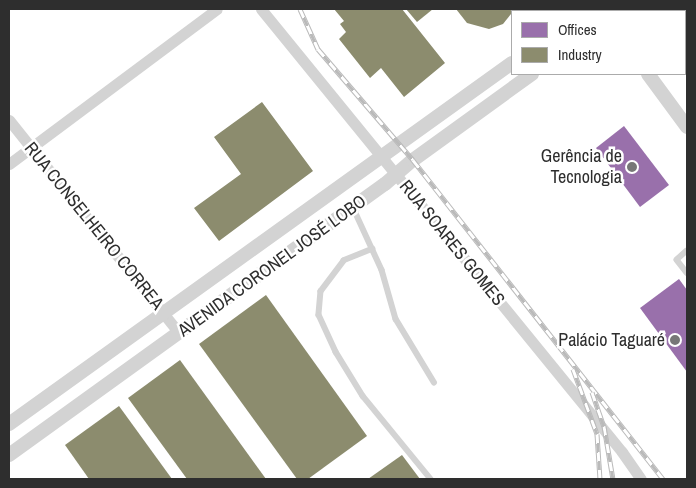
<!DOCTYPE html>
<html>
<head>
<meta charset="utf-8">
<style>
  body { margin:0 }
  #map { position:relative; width:696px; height:488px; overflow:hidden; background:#fff; font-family:"Archivo Narrow",sans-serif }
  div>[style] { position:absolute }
  .offices>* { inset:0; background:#9970ab }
  .industry>* { inset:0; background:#8c8c6e }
  .service>* { height:5.5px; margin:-2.75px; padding:0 2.75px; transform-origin:2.75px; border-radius:2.75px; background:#d3d3d3 }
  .minor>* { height:11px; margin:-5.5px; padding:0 5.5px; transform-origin:5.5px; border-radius:5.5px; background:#d3d3d3 }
  .tertiary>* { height:14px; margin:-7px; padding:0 7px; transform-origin:7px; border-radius:7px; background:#d3d3d3 }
  .rail>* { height:5px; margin-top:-2.5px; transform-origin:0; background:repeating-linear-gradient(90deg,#fff 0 9px,#bababa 0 18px); box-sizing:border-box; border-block:1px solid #bababa }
  .dots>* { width:14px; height:14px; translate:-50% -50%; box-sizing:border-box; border:2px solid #fff; border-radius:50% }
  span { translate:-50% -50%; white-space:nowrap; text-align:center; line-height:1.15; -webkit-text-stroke:5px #fff; paint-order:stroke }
  .poi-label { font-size:18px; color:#2e2e2e }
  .right { translate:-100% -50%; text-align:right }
  .street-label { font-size:18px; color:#2e2e2e }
  .frame { position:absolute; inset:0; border:10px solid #2e2e2e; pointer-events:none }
  .legend { position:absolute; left:511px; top:10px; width:175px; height:65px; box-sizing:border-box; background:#fff; border:1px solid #ababab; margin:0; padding:6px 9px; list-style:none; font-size:15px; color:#2e2e2e }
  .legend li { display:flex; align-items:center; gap:10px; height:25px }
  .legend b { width:25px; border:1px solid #ababab }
</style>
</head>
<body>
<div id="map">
  <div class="offices">
    <i style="clip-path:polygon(624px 126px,669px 185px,640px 207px,596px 148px)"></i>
    <i style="clip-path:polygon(679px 279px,687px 290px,687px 372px,640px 308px)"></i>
  </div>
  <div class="industry">
    <i style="clip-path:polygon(334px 9px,402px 9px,445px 63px,404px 97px,381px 68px,370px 78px,339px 39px,346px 32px,340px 24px,344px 21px)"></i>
    <i style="clip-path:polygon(406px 9px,433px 9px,417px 22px)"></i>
    <i style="clip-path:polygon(456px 9px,515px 9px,503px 24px,489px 29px,467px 23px)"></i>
    <i style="clip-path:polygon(262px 102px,313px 171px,219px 241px,194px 208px,241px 174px,214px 137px)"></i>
    <i style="clip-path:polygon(266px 295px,367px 436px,308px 479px,297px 479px,199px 344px)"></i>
    <i style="clip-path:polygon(180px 360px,266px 479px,187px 479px,128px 398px)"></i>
    <i style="clip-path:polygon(119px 406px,172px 479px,89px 479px,65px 445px)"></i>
    <i style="clip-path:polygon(402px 455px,420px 479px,368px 479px)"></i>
  </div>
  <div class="service">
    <i style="left:353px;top:207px;width:69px;rotate:65.3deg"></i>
    <i style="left:382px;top:270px;width:51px;rotate:74.1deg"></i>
    <i style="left:396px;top:319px;width:74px;rotate:58.9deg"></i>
    <i style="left:373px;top:249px;width:31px;rotate:158deg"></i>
    <i style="left:344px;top:261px;width:38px;rotate:127deg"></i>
    <i style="left:321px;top:291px;width:24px;rotate:95deg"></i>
    <i style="left:319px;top:315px;width:41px;rotate:65.3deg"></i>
    <i style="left:336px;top:352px;width:52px;rotate:58.5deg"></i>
    <i style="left:363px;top:396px;width:107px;rotate:50.7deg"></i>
    <i style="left:687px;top:251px;width:13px;rotate:138deg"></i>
    <i style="left:677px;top:260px;width:16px;rotate:52deg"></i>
  </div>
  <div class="minor">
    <i style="left:261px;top:9px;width:571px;rotate:50.82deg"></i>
    <i style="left:622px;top:452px;width:33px;rotate:55deg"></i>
    <i style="left:9px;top:120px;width:273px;rotate:51.4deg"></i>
    <i style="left:9px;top:164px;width:259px;rotate:-36.7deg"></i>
  </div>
  <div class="tertiary">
    <i style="left:600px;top:9px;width:3px;rotate:45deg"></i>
    <i style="left:584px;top:11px;width:4px;rotate:-27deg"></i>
    <i style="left:619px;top:11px;width:4px;rotate:-34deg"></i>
    <i style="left:648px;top:74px;width:66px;rotate:53.7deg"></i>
    <i style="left:9px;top:424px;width:619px;rotate:-35.67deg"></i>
    <i style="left:9px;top:455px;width:463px;rotate:-35.8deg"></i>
    <i style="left:385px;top:184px;width:37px;rotate:-41deg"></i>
    <i style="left:413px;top:160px;width:147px;rotate:-35.9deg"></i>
  </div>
  <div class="rail">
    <i style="left:300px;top:9px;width:44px;rotate:65.8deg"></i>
    <i style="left:318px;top:49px;width:146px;rotate:49.4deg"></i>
    <i style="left:413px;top:160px;width:405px;rotate:51.9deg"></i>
    <i style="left:573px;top:369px;width:69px;rotate:69.7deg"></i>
    <i style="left:597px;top:434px;width:45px;rotate:86.2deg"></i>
    <i style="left:592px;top:392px;width:36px;rotate:71deg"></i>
    <i style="left:604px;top:426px;width:54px;rotate:80.4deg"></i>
  </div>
  <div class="dots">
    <i style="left:632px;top:167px;background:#777"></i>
    <i style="left:675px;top:340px;background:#777"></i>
  </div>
  <div class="poi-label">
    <span class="right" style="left:622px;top:167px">Gerência de<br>Tecnologia</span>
    <span class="right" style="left:665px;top:340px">Palácio Taguaré</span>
  </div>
  <div class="street-label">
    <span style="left:94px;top:226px;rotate:51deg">RUA CONSELHEIRO CORREA</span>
    <span style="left:452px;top:243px;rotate:51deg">RUA SOARES GOMES</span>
    <span style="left:272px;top:266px;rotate:-36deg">AVENIDA CORONEL JOSÉ LOBO</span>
  </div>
  <div class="frame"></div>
  <ul class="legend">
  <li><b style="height:14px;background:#9970ab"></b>Offices</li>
  <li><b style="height:14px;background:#8c8c6e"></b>Industry</li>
  </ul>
</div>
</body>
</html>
